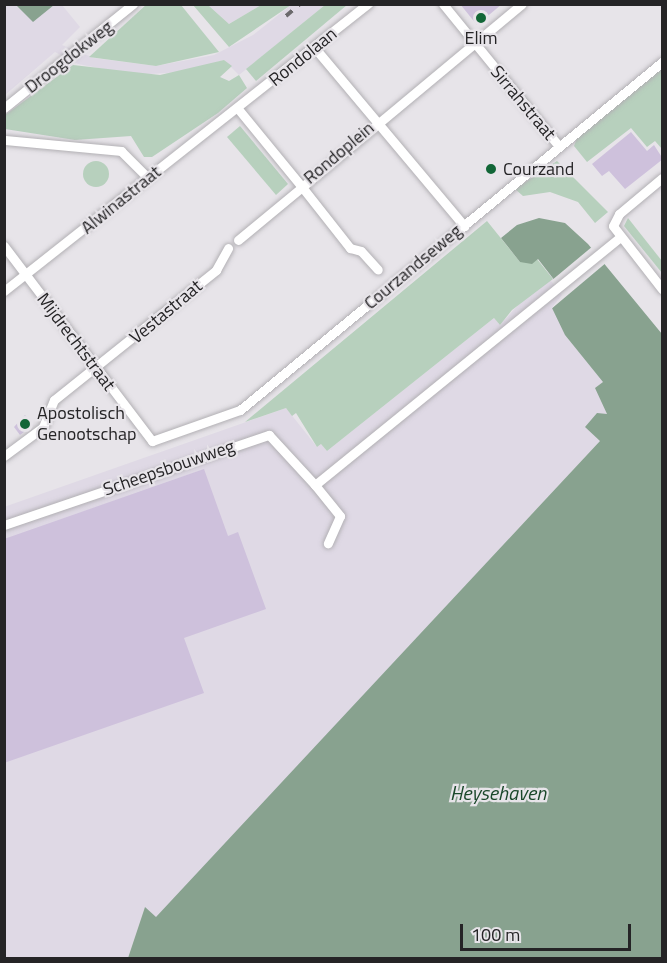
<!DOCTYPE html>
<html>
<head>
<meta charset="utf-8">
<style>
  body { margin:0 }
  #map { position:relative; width:667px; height:963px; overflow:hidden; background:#e7e4e9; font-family:"Titillium Web",sans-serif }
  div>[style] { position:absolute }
  .built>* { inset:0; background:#dfd9e5 }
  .green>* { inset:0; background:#b7d0bd }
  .round { border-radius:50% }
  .water>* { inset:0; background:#88a28f }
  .pier>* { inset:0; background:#e7e4e9 }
  .building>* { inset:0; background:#cec1dc }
  .roads { filter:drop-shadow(0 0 2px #b2b0b4) drop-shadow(0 0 2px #b2b0b4) }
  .minor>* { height:9px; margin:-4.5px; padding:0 4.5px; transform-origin:4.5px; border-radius:4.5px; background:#fff }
  .rail>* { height:4px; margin-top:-2px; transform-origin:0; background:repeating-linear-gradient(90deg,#6b696c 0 8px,transparent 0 16px) }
  .dots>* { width:16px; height:16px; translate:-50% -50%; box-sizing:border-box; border:3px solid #e7e4e9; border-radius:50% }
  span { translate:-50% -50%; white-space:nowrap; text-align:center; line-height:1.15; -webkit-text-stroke:4.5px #e7e4e9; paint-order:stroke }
  .poi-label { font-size:18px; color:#252426 }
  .left { translate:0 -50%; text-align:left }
  .street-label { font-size:18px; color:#252426 }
  .water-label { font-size:20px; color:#1b482b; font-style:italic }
  .frame { position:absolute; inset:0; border:6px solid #252426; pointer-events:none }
  .scale { position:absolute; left:460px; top:924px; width:171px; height:27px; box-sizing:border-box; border:3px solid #252426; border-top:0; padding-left:8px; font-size:18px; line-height:21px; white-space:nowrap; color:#252426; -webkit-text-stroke:4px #e7e4e9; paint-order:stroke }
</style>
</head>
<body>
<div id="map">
  <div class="built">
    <i style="clip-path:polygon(5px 5px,62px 5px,80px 27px,62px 45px,94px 58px,156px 66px,214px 55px,253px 35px,291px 5px,325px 5px,239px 75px,224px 60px,182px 72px,134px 75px,78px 64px,55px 52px,5px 95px)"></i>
    <i style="clip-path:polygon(208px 5px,261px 5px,229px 24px)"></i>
    <i style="clip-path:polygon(548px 272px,567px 296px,565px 335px,604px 382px,596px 388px,607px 414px,602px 415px,600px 441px,156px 918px,145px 908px,128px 958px,5px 958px,4px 507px,286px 408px,317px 447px,321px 444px,327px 451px,494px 318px,500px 325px)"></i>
  </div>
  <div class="green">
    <i style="clip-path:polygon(147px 4px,181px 5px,219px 52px,156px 66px,89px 57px)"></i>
    <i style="clip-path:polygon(193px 5px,208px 5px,229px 24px,261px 5px,291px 5px,229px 47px)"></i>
    <i style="clip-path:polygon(325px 5px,347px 5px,256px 81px,246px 69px)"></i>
    <i style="clip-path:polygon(224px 60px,232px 66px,220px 77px,229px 81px,239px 75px,247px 88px,218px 113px,152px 157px,144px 157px,131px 136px,75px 140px,5px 129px,5px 115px,73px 65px,160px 75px)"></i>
    <i style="clip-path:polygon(662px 68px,662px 149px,655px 141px,647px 147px,631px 128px,587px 162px,574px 146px,577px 138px)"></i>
    <i style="clip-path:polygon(240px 126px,288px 184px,276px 195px,227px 137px)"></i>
    <i style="clip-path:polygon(557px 161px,608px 212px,595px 223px,578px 202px,550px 192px,523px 196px,515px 189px)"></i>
    <i class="round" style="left:83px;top:161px;width:26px;height:26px"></i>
    <i style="clip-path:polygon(628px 218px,662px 261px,662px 273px,624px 226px)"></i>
    <i style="clip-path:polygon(487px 221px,520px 262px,537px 259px,553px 279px,512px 310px,500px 325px,494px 318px,327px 451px,321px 444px,317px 447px,296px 413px,292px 416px,286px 408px,245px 422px)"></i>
  </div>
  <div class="water">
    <i style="clip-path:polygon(16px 5px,54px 5px,33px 22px)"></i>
    <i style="clip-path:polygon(539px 218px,565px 223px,588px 244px,662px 334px,662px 958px,128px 958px,145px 907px,156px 917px,600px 441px,585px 427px,597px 413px,607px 414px,595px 388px,603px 382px,565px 335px,552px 308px,566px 295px,538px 259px,532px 264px,520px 262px,501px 238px,517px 225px)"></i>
  </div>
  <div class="pier">
    <i style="clip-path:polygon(593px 246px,607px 262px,550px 310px,562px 295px,551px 281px)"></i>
  </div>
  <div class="building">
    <i style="clip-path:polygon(460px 4px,502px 4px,477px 25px)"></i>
    <i style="clip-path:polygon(631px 132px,647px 151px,654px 145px,663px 159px,625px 189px,609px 171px,602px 176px,592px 164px)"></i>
    <i style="clip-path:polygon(25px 415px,33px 425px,20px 435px,14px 427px)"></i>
    <i style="clip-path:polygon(204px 469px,228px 536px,238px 532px,266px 609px,184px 638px,204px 693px,4px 763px,4px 539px)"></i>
  </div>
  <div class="roads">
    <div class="minor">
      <i style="left:443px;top:4px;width:183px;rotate:50.8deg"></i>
      <i style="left:314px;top:47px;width:234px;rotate:50deg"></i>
      <i style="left:4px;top:108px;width:166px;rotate:-38.9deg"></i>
      <i style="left:239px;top:110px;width:99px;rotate:50.7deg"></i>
      <i style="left:302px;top:187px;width:286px;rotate:-39.8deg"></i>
      <i style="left:5px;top:140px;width:117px;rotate:5.4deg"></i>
      <i style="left:121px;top:151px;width:37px;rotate:45deg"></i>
      <i style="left:662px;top:178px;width:56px;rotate:140.1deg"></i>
      <i style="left:619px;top:214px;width:13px;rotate:117deg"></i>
      <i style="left:613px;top:226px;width:80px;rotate:52.1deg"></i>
      <i style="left:238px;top:240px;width:83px;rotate:-39.6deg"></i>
      <i style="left:302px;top:187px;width:78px;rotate:51.8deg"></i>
      <i style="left:350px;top:248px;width:11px;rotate:15deg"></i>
      <i style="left:361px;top:251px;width:25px;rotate:48deg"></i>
      <i style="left:4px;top:246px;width:245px;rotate:52.8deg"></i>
      <i style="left:152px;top:441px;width:93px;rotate:-19.4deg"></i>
      <i style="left:240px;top:410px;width:547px;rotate:-39.51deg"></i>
      <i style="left:4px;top:291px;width:464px;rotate:-38.3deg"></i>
      <i style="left:4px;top:456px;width:49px;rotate:-36.6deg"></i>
      <i style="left:43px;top:427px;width:29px;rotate:-68deg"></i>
      <i style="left:54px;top:400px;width:208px;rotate:-38.7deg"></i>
      <i style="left:216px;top:270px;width:25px;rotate:-61deg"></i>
      <i style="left:315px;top:485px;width:40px;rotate:51deg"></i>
      <i style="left:340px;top:516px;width:30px;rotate:114deg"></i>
      <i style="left:4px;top:525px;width:280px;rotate:-18.8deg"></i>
      <i style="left:269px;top:435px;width:68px;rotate:47.4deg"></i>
      <i style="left:315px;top:485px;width:392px;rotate:-39.1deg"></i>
    </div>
  </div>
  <div class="rail">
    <i style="left:286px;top:16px;width:18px;rotate:-41deg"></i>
  </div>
  <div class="dots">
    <i style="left:481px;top:18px;background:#126637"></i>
    <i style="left:491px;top:169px;background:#126637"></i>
    <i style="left:25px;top:424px;background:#126637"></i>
  </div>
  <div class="poi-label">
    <span style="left:481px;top:38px">Elim</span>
    <span class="left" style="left:503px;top:169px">Courzand</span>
    <span class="left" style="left:37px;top:424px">Apostolisch<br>Genootschap</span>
  </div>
  <div class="street-label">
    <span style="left:69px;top:57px;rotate:-38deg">Droogdokweg</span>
    <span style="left:303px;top:57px;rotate:-39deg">Rondolaan</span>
    <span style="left:523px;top:103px;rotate:50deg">Sirrahstraat</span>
    <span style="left:339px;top:153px;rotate:-40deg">Rondoplein</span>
    <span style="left:121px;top:200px;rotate:-39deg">Alwinastraat</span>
    <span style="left:413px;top:267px;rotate:-40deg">Courzandseweg</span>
    <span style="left:166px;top:312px;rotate:-40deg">Vestastraat</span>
    <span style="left:76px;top:342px;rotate:53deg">Mijdrechtstraat</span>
    <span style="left:169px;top:468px;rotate:-19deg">Scheepsbouwweg</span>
  </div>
  <div class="water-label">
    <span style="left:498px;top:792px">Heysehaven</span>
  </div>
  <div class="frame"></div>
  <div class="scale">100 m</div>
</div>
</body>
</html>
